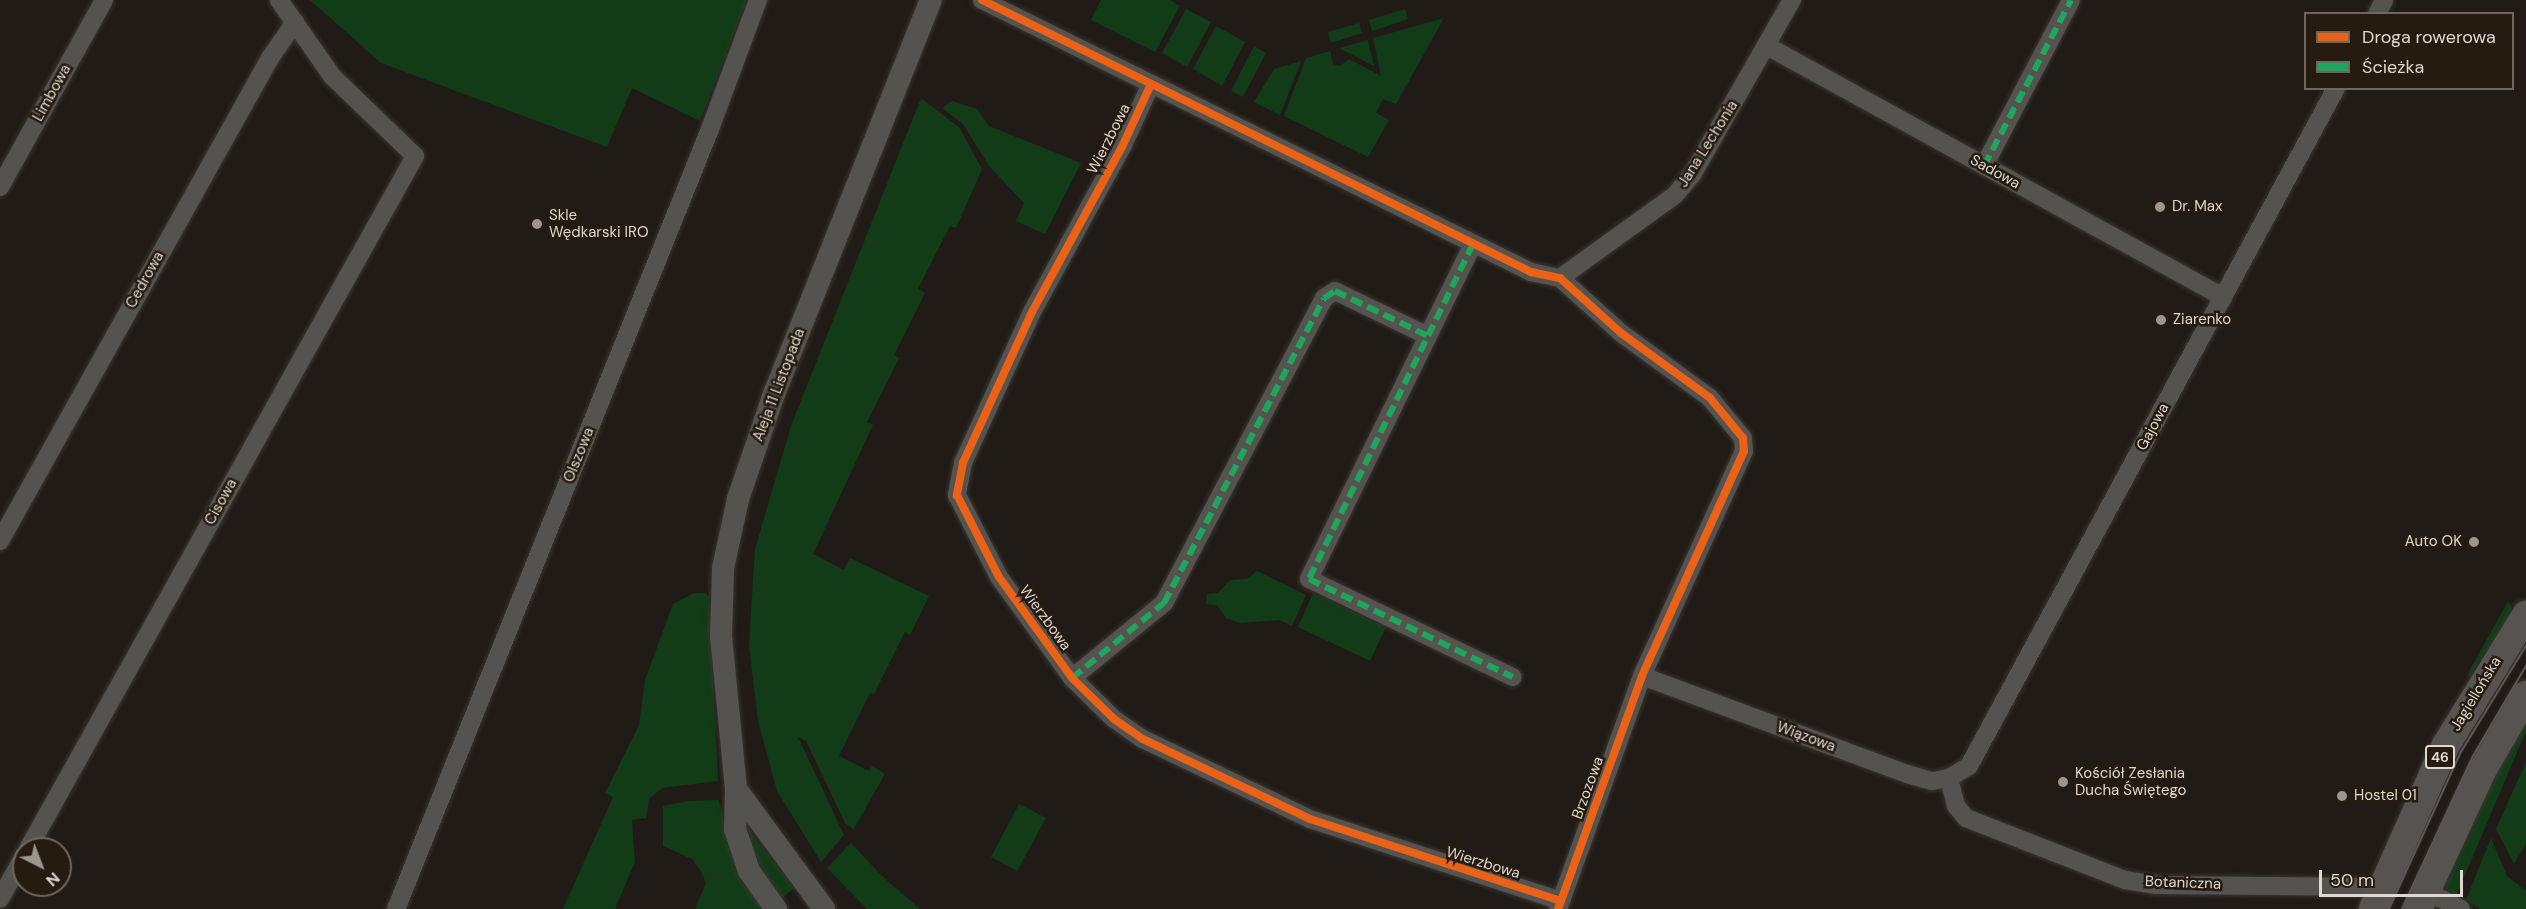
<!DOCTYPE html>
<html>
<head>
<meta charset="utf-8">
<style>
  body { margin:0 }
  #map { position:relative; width:2526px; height:909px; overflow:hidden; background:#201b16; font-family:"DM Sans",sans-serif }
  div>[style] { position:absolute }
  .green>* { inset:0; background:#123c17 }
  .roads { filter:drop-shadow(0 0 2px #3a3531) drop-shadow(0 0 2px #3a3531) }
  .minor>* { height:18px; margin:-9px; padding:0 9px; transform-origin:9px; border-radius:9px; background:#55534f }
  .tertiary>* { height:22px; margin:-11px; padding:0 11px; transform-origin:11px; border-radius:11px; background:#55534f }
  .primary>* { height:28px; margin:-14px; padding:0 14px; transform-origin:14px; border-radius:14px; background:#565351 }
  .tram>* { height:1.5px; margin:-0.75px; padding:0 0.75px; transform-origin:0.75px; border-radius:0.75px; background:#5b5755 }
  .quiet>* { height:6px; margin-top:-3px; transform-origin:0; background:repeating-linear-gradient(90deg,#20a55d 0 12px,transparent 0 18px) }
  .cycleway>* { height:8px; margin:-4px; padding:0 4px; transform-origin:4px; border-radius:4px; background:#ea6118 }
  .dots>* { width:16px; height:16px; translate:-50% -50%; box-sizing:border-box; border:3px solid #251b11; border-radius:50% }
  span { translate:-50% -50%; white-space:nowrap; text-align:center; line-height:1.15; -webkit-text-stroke:5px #251b11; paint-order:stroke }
  .shield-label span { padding:2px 4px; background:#251b11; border:2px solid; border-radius:4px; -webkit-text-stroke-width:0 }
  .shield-label { font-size:14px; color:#dfd8d1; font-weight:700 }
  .street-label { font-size:15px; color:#dfd8d1 }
  .poi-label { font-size:15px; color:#dfd8d1 }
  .left { translate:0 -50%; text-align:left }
  .right { translate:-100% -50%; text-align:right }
  .legend { position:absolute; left:2304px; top:12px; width:210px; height:78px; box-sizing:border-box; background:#251b11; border:2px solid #6f675e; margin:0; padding:8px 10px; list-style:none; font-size:18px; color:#dfd8d1 }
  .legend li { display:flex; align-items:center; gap:12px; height:30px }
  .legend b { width:30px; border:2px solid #6f675e }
  .north { position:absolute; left:12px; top:837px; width:60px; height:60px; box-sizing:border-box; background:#251b11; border:2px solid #6f675e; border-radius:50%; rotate:138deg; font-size:16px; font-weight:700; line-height:24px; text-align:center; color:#dfd8d1 }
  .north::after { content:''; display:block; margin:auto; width:21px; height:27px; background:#9c9690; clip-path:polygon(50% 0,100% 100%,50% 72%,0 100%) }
  .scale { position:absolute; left:2319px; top:870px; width:144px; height:27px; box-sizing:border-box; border:3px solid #dfd8d1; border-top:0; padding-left:8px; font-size:18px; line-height:21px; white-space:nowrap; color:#dfd8d1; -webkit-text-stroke:4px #251b11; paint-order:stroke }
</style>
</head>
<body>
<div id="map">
  <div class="green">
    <i style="clip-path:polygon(310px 0,747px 0,700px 121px,632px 88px,607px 147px,381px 63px)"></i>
    <i style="clip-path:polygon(1101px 0,1170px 0,1180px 6px,1155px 52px,1091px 20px)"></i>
    <i style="clip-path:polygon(1186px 9px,1211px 22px,1187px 67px,1162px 53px)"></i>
    <i style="clip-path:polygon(1405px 9px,1408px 19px,1372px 31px,1369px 20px)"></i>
    <i style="clip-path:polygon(1444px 18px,1396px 104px,1383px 99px,1376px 113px,1389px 120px,1368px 157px,1284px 116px,1306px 58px,1330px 51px,1333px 64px,1340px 66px,1349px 59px,1381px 76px,1373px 38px)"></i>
    <i style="clip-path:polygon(1359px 23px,1362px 33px,1331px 43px,1328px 32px)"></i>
    <i style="clip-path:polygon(1216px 26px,1245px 42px,1222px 86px,1193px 69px)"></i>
    <i style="clip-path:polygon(1368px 40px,1374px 66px,1339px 48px)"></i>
    <i style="clip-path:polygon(1254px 46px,1266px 53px,1243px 97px,1231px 91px)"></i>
    <i style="clip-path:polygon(1301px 61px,1280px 115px,1254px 102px,1274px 69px)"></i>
    <i style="clip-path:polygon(921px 98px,959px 127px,982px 169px,956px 228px,950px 226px,918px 289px,925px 293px,894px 355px,899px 358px,867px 422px,873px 425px,813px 554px,844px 570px,850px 558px,929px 596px,910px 635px,905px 632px,874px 694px,870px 693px,839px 756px,869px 771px,872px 766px,885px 774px,853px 830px,845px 823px,806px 741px,798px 737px,844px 835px,821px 862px,777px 791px,758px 721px,749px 645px,755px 549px,791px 426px)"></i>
    <i style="clip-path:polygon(952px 101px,977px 109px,989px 126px,1081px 163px,1045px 234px,1016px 221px,1024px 203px,989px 166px,963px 124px,942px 108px)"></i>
    <i style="clip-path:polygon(1257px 571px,1306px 595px,1292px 626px,1280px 620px,1240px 623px,1226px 618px,1217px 605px,1206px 604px,1207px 594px,1218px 593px,1230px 580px,1247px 579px)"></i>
    <i style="clip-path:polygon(694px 593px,705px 593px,709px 597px,718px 781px,662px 788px,649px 799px,646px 818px,632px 820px,635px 862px,615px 909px,563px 909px,613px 797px,605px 793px,639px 725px,645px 680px,673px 604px)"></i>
    <i style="clip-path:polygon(1313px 593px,1386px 627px,1370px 661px,1298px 627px)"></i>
    <i style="clip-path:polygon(2508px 601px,2514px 612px,2469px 677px,2468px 673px)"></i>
    <i style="clip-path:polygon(2526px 716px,2526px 731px,2456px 896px,2446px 888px,2445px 880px,2479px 800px)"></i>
    <i style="clip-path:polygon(2526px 762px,2526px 844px,2514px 864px,2496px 829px)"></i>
    <i style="clip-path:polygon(719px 800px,729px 843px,763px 909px,695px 909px,706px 883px,701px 871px,692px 859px,663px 846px,663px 806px,688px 801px)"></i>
    <i style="clip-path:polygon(1019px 804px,1046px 818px,1017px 871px,991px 857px)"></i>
    <i style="clip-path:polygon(745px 825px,794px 888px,779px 900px,755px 861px)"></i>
    <i style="clip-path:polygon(2491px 838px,2507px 876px,2526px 891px,2526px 909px,2480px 909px,2466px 900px)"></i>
    <i style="clip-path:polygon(851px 843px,883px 877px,920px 909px,867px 909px,827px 868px)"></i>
  </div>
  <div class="roads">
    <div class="minor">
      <i style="left:982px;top:0;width:613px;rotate:26.36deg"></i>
      <i style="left:1531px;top:272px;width:30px;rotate:12deg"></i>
      <i style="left:1560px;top:278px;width:82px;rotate:42deg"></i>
      <i style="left:1621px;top:333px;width:110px;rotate:36.1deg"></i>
      <i style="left:1710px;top:398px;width:52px;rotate:50.5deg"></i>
      <i style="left:1743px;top:438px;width:13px;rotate:86deg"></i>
      <i style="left:1744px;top:451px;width:247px;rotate:114.4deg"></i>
      <i style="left:1642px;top:676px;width:248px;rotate:109.8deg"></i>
      <i style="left:2377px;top:14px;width:16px;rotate:-63deg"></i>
      <i style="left:1767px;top:46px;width:521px;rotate:28.83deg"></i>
      <i style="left:1151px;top:84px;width:67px;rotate:114.7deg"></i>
      <i style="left:1123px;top:145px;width:190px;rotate:118.6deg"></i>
      <i style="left:1032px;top:312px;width:166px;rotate:114.6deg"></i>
      <i style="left:963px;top:463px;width:33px;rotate:101deg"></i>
      <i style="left:957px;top:495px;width:92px;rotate:62.9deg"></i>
      <i style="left:999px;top:577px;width:125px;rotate:54.1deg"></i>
      <i style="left:1072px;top:678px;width:59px;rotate:44.3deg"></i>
      <i style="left:1114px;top:719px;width:35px;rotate:35deg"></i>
      <i style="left:1143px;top:739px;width:185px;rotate:25.6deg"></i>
      <i style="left:1310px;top:819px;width:264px;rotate:18.1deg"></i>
      <i style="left:1984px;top:166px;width:187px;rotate:-62.3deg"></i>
      <i style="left:0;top:187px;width:214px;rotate:-60.9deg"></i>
      <i style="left:1473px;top:244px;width:373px;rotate:116.1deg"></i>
      <i style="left:1309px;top:579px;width:226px;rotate:25.7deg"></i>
      <i style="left:1560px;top:278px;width:142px;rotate:-35.8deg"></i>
      <i style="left:1675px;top:195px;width:26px;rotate:-50deg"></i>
      <i style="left:1692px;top:175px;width:202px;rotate:-60.3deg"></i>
      <i style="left:0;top:541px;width:553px;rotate:-60.79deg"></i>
      <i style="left:270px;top:58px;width:44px;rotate:-55.2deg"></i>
      <i style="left:1642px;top:676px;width:283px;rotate:20.3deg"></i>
      <i style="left:1907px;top:774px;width:26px;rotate:16deg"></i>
      <i style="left:1932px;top:781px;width:17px;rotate:-10deg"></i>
      <i style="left:1949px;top:778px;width:23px;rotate:-31deg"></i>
      <i style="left:1969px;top:766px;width:771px;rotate:-61.57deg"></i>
      <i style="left:1072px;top:678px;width:119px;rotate:-39.2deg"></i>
      <i style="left:1164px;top:603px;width:344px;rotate:-62.3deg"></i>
      <i style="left:1324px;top:298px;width:13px;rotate:-32deg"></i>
      <i style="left:1335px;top:291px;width:103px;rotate:25.8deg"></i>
      <i style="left:1949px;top:778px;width:29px;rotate:76deg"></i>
      <i style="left:1956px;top:806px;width:16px;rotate:50deg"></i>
      <i style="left:1966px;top:818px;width:171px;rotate:21.3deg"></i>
      <i style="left:2125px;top:880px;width:32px;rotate:9deg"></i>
      <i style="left:2157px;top:885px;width:226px;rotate:0.5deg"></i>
      <i style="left:28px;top:849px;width:794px;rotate:-60.82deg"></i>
      <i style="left:415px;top:156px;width:115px;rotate:-136.1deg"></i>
      <i style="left:332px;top:76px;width:93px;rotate:-124.9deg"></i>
      <i style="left:2426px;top:891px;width:39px;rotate:27deg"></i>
      <i style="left:0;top:899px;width:49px;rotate:-60.8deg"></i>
      <i style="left:396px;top:909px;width:841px;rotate:-68.07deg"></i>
      <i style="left:710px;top:129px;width:138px;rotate:-69.6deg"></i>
    </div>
    <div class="tertiary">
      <i style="left:736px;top:789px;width:149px;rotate:53.7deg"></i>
      <i style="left:776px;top:909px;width:47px;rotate:-125.4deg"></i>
      <i style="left:749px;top:871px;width:44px;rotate:-108.4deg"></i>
      <i style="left:735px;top:829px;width:40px;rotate:-88.6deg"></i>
      <i style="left:736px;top:789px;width:153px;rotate:-95.6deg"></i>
      <i style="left:721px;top:637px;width:69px;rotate:-88.3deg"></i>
      <i style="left:723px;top:568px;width:71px;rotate:-77.7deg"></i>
      <i style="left:738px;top:499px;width:111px;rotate:-71.1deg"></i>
      <i style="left:774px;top:394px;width:424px;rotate:-68.3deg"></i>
    </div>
    <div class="primary">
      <i style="left:2373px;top:909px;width:180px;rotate:-66deg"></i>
      <i style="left:2446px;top:745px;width:153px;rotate:-58.4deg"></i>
      <i style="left:2418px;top:909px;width:152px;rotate:-65.1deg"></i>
      <i style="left:2482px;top:771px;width:88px;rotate:-59.9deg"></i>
    </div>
  </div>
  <div class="tram">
    <i style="left:2389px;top:909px;width:173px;rotate:-65.4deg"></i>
    <i style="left:2461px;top:752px;width:124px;rotate:-58.5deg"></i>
    <i style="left:2402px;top:909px;width:166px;rotate:-65.1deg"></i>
    <i style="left:2472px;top:758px;width:107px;rotate:-59.6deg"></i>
  </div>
  <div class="quiet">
    <i style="left:1984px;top:166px;width:187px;rotate:-62.3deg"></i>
    <i style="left:1473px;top:244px;width:373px;rotate:116.1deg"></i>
    <i style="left:1309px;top:579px;width:226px;rotate:25.7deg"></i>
    <i style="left:1072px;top:678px;width:119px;rotate:-39.2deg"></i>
    <i style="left:1164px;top:603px;width:344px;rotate:-62.3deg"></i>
    <i style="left:1324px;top:298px;width:13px;rotate:-32deg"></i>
    <i style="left:1335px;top:291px;width:103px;rotate:25.8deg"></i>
  </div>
  <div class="cycleway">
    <i style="left:982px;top:0;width:613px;rotate:26.36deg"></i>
    <i style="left:1531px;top:272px;width:30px;rotate:12deg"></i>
    <i style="left:1560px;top:278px;width:82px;rotate:42deg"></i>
    <i style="left:1621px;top:333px;width:110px;rotate:36.1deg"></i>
    <i style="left:1710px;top:398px;width:52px;rotate:50.5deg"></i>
    <i style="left:1743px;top:438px;width:13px;rotate:86deg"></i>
    <i style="left:1744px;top:451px;width:247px;rotate:114.4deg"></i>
    <i style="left:1642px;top:676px;width:248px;rotate:109.8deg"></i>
    <i style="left:1151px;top:84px;width:67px;rotate:114.7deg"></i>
    <i style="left:1123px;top:145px;width:190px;rotate:118.6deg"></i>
    <i style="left:1032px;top:312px;width:166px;rotate:114.6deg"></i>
    <i style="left:963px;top:463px;width:33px;rotate:101deg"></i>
    <i style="left:957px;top:495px;width:92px;rotate:62.9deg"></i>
    <i style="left:999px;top:577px;width:125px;rotate:54.1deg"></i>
    <i style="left:1072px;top:678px;width:59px;rotate:44.3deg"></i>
    <i style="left:1114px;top:719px;width:35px;rotate:35deg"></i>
    <i style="left:1143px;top:739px;width:185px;rotate:25.6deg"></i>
    <i style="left:1310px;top:819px;width:264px;rotate:18.1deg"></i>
  </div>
  <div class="dots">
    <i style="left:2160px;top:207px;background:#9c9690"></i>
    <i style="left:537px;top:224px;background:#9c9690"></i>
    <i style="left:2161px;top:320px;background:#9c9690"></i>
    <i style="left:2474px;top:542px;background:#9c9690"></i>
    <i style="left:2063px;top:782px;background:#9c9690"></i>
    <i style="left:2342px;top:796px;background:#9c9690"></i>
  </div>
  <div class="shield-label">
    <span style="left:2440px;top:757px">46</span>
  </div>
  <div class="street-label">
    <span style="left:52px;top:93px;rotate:-61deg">Limbowa</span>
    <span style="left:1109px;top:139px;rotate:-63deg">Wierzbowa</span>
    <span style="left:1708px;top:144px;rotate:-58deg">Jana Lechonia</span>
    <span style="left:1995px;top:172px;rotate:29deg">Sadowa</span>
    <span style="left:145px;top:280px;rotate:-61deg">Cedrowa</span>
    <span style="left:779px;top:385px;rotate:-69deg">Aleja 11 Listopada</span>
    <span style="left:2153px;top:427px;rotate:-62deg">Gajowa</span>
    <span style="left:579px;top:455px;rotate:-68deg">Olszowa</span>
    <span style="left:221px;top:502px;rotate:-61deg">Cisowa</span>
    <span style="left:1045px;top:618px;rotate:54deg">Wierzbowa</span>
    <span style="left:2476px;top:694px;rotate:-59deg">Jagiellońska</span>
    <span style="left:1806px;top:737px;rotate:20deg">Wiązowa</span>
    <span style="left:1588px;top:788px;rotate:-70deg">Brzozowa</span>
    <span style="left:1483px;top:863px;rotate:17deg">Wierzbowa</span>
    <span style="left:2183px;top:883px;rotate:2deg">Botaniczna</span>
  </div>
  <div class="poi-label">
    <span class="left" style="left:2172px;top:207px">Dr. Max</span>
    <span class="left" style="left:549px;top:224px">Skle<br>Wędkarski IRO</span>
    <span class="left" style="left:2173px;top:320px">Ziarenko</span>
    <span class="right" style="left:2462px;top:542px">Auto OK</span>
    <span class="left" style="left:2075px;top:782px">Kościół Zesłania<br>Ducha Świętego</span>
    <span class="left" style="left:2354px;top:796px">Hostel 01</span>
  </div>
  <ul class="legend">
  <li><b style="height:8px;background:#ea6118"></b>Droga rowerowa</li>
  <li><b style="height:8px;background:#20a55d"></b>Ścieżka</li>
  </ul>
  <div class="north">N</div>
  <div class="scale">50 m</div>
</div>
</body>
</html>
